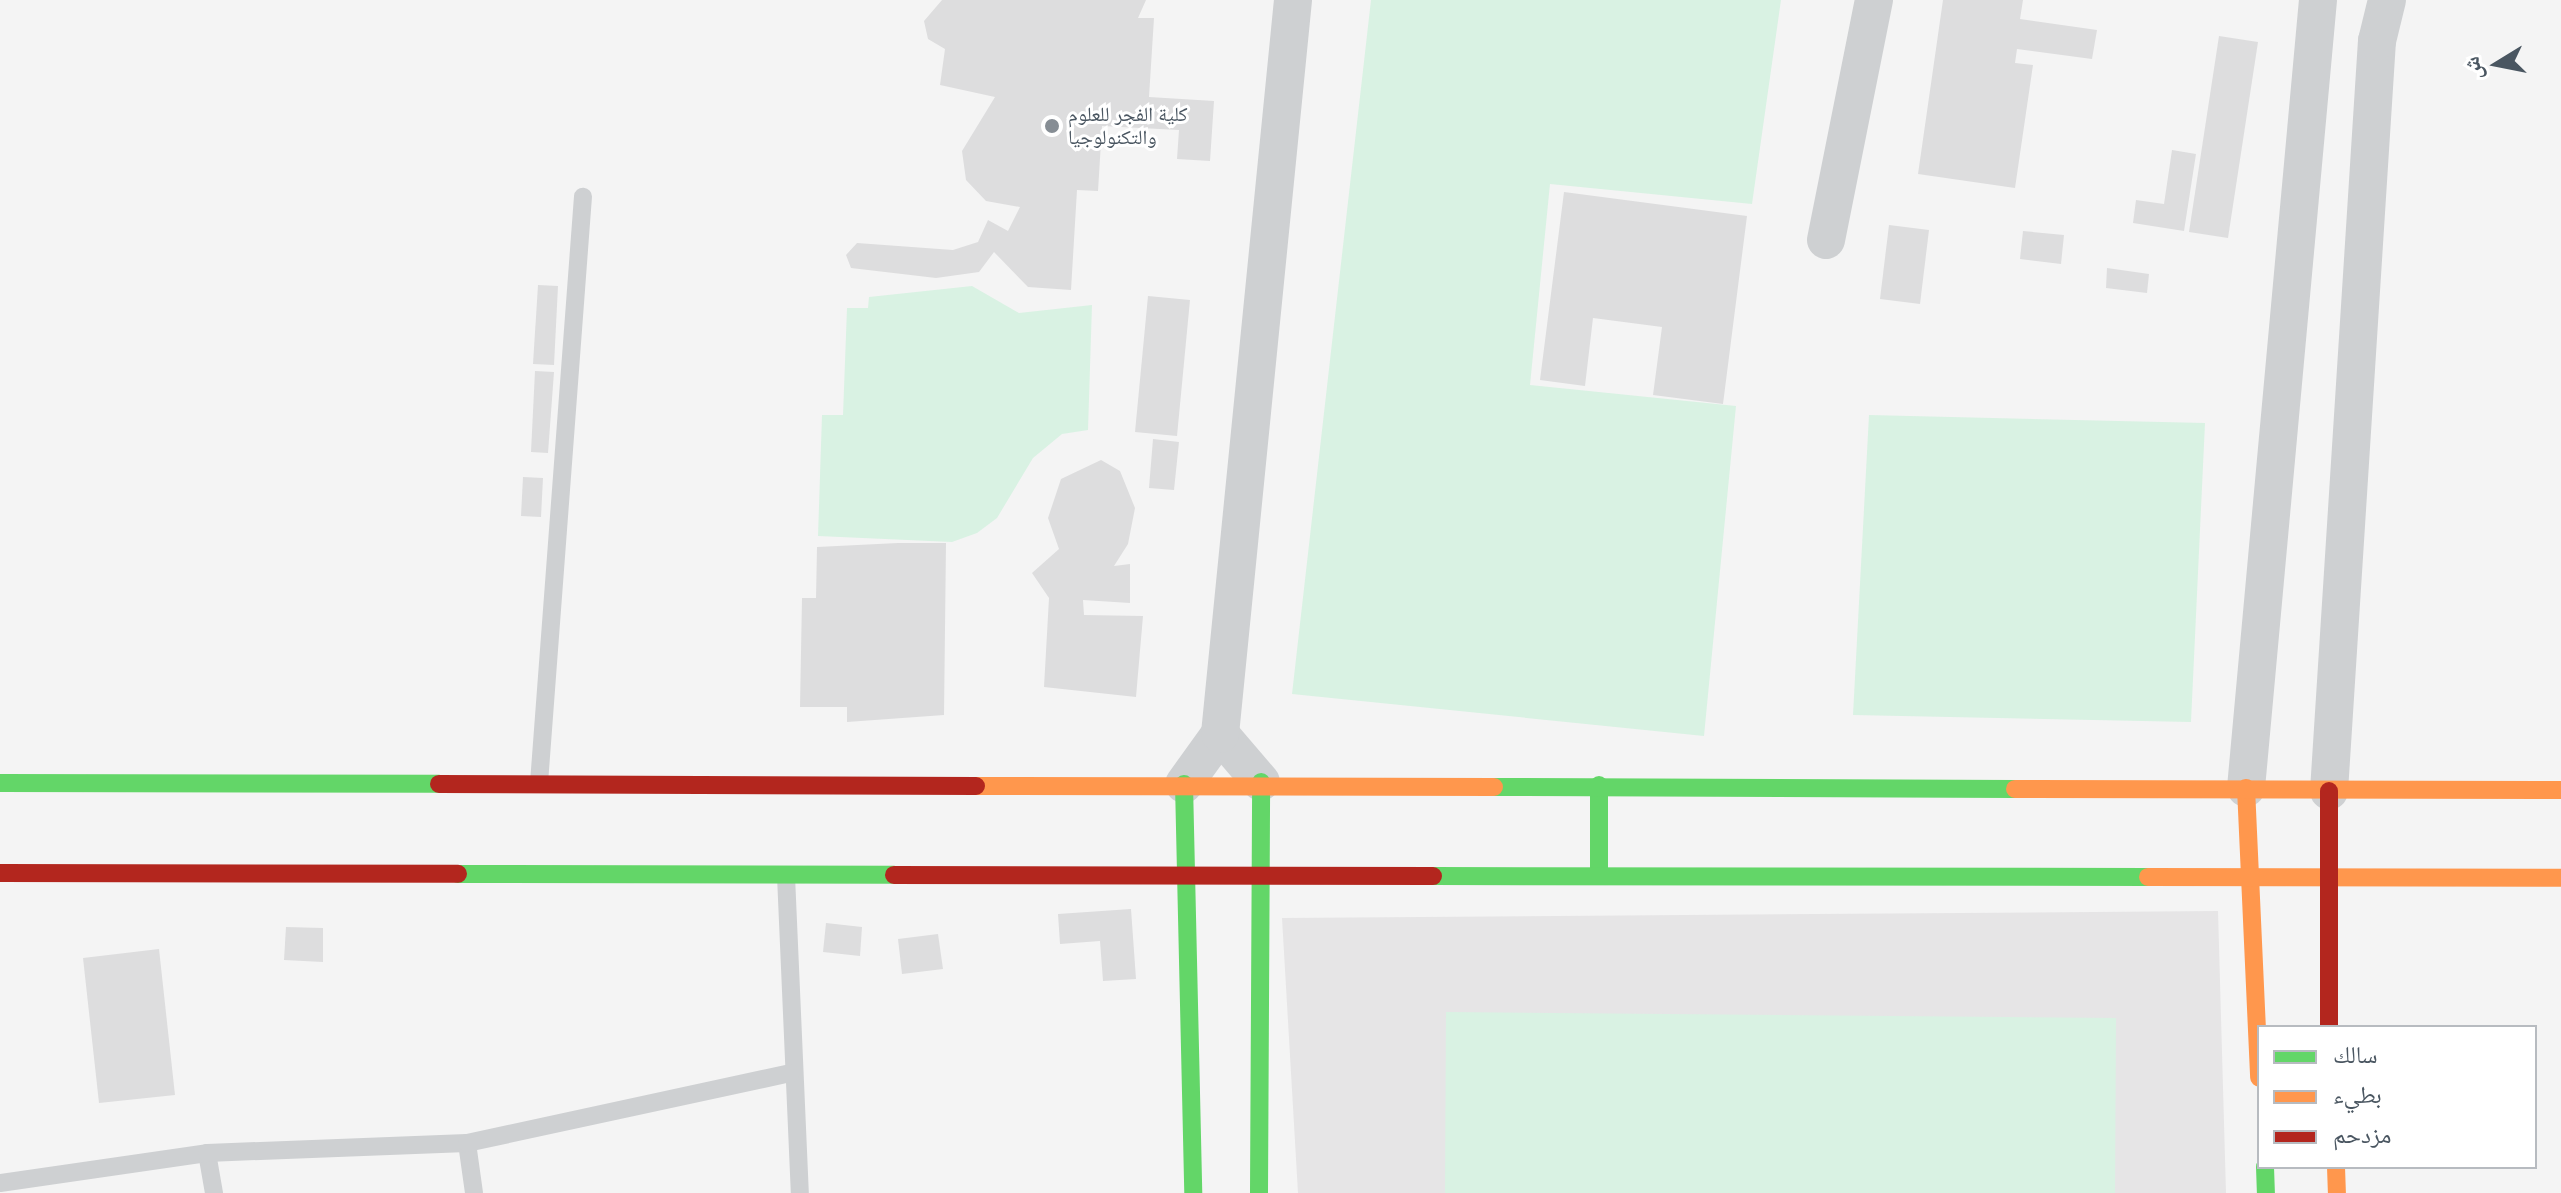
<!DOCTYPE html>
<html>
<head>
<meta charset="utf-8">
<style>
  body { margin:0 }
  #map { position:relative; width:2561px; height:1193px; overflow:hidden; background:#f4f4f4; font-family:"Fira Sans","Noto Naskh Arabic",sans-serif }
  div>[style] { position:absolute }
  .education>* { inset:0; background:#e6e5e6 }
  .green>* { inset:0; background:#d9f2e3 }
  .building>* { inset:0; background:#ddddde }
  .lane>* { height:18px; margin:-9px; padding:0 9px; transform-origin:9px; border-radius:9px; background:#ced0d2 }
  .street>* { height:38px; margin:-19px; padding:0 19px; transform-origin:19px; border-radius:19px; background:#ced0d2 }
  .fast>* { height:18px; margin:-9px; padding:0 9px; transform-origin:9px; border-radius:9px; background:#63d668 }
  .slow>* { height:18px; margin:-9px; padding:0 9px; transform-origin:9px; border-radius:9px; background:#ff974d }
  .jam>* { height:18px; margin:-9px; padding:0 9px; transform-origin:9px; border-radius:9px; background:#b3261e }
  .dots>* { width:22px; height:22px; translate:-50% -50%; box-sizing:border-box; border:4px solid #fff; border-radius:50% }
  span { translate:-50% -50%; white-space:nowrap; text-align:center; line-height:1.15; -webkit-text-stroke:6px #fff; paint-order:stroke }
  .poi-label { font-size:20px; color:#4a5661 }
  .left { translate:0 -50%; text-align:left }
  .legend { position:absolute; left:2257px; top:1025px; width:280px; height:144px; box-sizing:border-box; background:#fff; border:2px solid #b7bbc0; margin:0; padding:10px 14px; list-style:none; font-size:24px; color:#4a5661 }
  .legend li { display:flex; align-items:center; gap:16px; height:40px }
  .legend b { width:40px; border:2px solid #b7bbc0 }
  .north { position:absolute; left:2457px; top:24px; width:80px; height:80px; -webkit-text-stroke:6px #fff; paint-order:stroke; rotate:260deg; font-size:22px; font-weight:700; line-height:32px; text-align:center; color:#4a5661 }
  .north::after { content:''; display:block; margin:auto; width:28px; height:36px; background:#4a5661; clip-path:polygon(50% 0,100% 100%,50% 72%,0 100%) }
</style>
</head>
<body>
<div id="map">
  <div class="education">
    <i style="clip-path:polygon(2218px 911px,2226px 1193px,1298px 1193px,1282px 918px)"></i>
  </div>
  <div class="green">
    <i style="clip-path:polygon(1371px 0,1781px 0,1752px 204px,1550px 184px,1530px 385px,1736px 406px,1704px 736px,1292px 694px)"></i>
    <i style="clip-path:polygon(972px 286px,1019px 313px,1092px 305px,1088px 430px,1062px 434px,1033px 458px,997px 518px,977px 533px,952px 542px,818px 536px,822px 415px,843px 415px,847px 308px,868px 308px,869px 297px)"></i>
    <i style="clip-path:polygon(1869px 415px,2205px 423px,2191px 722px,1853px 715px)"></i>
    <i style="clip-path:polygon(1446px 1012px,2116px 1018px,2115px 1193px,1445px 1193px)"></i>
  </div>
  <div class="building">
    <i style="clip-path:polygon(942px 0,1146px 0,1138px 18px,1154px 18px,1149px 97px,1214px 101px,1210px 161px,1177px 159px,1179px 130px,1102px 126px,1098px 191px,1077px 190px,1071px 290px,1028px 287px,994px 252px,979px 272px,936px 278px,851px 268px,846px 255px,857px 243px,953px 250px,978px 242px,988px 220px,1008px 231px,1020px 207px,986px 201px,966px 180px,962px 151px,995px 97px,940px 85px,945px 49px,928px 39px,924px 21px)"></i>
    <i style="clip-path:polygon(1943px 0,2023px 0,2020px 19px,2097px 30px,2092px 59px,2017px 49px,2015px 63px,2033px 65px,2015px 188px,1918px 174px)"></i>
    <i style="clip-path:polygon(2219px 36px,2258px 42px,2228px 238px,2189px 232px)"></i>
    <i style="clip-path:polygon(2172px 150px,2196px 154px,2184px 231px,2133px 223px,2136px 200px,2164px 204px)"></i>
    <i style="clip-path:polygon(1564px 192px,1747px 216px,1723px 404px,1653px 395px,1662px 327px,1593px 318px,1585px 386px,1540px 380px)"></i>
    <i style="clip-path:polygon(1889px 225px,1929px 230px,1920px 304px,1880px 299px)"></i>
    <i style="clip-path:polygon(2023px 231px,2064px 235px,2061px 264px,2020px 259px)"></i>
    <i style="clip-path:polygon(2107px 268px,2149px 274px,2147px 293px,2106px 288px)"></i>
    <i style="clip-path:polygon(538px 285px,558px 286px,554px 365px,533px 364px)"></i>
    <i style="clip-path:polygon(1148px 296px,1190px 300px,1177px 436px,1135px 432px)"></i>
    <i style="clip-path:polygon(535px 371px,554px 372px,548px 453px,531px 452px)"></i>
    <i style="clip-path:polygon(1153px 439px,1179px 442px,1174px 490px,1149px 488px)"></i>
    <i style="clip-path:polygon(1101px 460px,1120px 471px,1135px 508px,1128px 544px,1114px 566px,1130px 564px,1130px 603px,1083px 600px,1084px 615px,1143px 616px,1136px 697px,1044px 687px,1049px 598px,1032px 573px,1059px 549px,1048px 518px,1061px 479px)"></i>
    <i style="clip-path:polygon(523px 477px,543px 478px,541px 517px,521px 516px)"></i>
    <i style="clip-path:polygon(898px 543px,946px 543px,944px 715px,847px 722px,847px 707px,800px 707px,802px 598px,816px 598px,817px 547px)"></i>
    <i style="clip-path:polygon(1131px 909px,1136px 979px,1103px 981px,1100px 941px,1060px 944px,1058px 914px)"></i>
    <i style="clip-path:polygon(826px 923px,862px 927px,860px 956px,823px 952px)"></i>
    <i style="clip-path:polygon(286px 927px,323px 928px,323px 962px,284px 960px)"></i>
    <i style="clip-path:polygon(938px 934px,943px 969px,902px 974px,898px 939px)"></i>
    <i style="clip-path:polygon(159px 949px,175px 1095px,99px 1103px,83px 958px)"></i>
  </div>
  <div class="lane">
    <i style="left:539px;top:783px;width:588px;rotate:-85.71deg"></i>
    <i style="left:786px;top:876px;width:317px;rotate:87.5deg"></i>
    <i style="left:467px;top:1143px;width:50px;rotate:82deg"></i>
    <i style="left:207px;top:1153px;width:41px;rotate:80.1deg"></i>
    <i style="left:0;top:1183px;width:209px;rotate:-8.2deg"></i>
    <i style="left:207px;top:1153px;width:260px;rotate:-2.2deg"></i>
    <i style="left:467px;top:1143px;width:331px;rotate:-12.2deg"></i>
  </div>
  <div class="street">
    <i style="left:1826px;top:240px;width:245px;rotate:-78.7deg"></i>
    <i style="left:1220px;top:734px;width:63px;rotate:49.5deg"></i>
    <i style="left:1184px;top:784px;width:62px;rotate:-54.2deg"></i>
    <i style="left:1220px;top:734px;width:738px;rotate:-84.32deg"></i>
    <i style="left:2246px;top:788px;width:791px;rotate:-84.78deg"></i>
    <i style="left:2329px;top:791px;width:752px;rotate:-86.34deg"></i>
    <i style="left:2377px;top:41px;width:42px;rotate:-76.3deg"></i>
  </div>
  <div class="fast">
    <i style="left:0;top:783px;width:439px;rotate:0.1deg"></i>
    <i style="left:1184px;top:784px;width:409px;rotate:88.7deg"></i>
    <i style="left:1599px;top:785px;width:89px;rotate:90deg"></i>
    <i style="left:1494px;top:787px;width:521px;rotate:0.22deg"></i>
    <i style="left:458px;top:874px;width:436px;rotate:0.1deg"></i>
    <i style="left:1433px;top:876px;width:715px;rotate:0.08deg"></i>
    <i style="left:2265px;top:1167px;width:26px;rotate:88deg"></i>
    <i style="left:1259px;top:1193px;width:411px;rotate:-89.7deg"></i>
  </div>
  <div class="slow">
    <i style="left:976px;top:786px;width:518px;rotate:0.11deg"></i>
    <i style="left:2246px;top:788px;width:290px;rotate:87.4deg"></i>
    <i style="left:2015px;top:789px;width:546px;rotate:0.1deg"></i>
    <i style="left:2148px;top:877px;width:413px;rotate:0.1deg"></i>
    <i style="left:2336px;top:1167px;width:26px;rotate:88deg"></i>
  </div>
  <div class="jam">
    <i style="left:439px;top:784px;width:537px;rotate:0.21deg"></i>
    <i style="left:2329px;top:791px;width:236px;rotate:90deg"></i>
    <i style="left:0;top:873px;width:458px;rotate:0.1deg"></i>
    <i style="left:894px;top:875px;width:539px;rotate:0.11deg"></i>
  </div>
  <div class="dots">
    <i style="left:1052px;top:126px;background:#868d94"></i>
  </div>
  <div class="poi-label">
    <span class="left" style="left:1068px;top:126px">كلية الفجر للعلوم<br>والتكنولوجيا</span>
  </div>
  <ul class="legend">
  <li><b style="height:10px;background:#63d668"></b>سالك</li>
  <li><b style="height:10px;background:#ff974d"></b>بطيء</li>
  <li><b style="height:10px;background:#b3261e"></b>مزدحم</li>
  </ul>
  <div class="north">ش</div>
</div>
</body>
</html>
